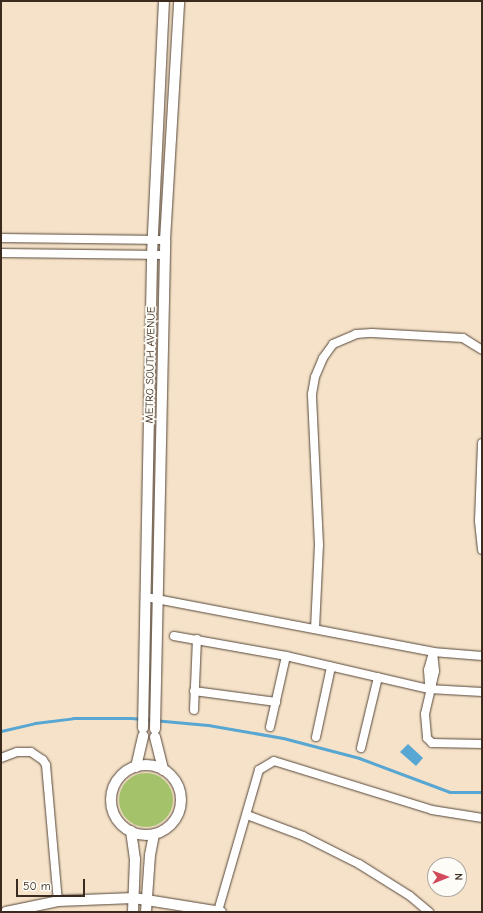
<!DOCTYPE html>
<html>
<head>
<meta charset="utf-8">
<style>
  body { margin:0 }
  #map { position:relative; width:483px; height:913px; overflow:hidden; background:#f5e2c9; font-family:"Comic Neue",sans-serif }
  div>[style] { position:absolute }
  .green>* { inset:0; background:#a4c26a }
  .round { border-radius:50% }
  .water>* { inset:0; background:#58a6d2 }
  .stream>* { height:3px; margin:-1.5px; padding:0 1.5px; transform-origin:1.5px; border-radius:1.5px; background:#58a6d2 }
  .roads { filter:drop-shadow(0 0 1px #574638) drop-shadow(0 0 1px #574638) }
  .minor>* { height:8px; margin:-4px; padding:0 4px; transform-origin:4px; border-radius:4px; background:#fff }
  .tertiary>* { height:10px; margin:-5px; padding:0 5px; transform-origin:5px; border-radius:5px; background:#fff }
  .tertiary>.ring { margin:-5px; padding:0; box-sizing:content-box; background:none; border:10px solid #fff; border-radius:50% }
  span { translate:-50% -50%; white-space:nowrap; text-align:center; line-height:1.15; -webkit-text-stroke:4px #fdfcf7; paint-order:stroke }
  .street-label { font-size:11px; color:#3b2a1e }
  .frame { position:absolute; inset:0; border:2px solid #3b2a1e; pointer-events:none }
  .north { position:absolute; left:427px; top:857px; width:40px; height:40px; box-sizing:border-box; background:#fdfcf7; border:1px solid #afa8a0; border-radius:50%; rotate:89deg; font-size:11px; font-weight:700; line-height:16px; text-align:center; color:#3b2a1e }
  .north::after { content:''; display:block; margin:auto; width:14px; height:18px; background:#d1495b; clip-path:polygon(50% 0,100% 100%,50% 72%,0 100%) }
  .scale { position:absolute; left:16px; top:879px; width:69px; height:18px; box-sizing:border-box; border:2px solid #3b2a1e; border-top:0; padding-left:5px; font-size:12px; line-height:14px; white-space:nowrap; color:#3b2a1e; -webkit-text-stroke:3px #fdfcf7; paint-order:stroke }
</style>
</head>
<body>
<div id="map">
  <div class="green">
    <i class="round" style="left:119px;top:773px;width:54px;height:54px"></i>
  </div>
  <div class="water">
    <i style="clip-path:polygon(408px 744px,423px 758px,416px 766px,400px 752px)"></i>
  </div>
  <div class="stream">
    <i style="left:1px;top:731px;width:35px;rotate:-13deg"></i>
    <i style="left:35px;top:723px;width:38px;rotate:-7deg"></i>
    <i style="left:73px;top:718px;width:58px"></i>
    <i style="left:131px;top:718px;width:77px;rotate:5.2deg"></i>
    <i style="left:208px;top:725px;width:76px;rotate:9.8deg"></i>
    <i style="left:283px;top:738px;width:79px;rotate:14.7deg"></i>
    <i style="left:359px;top:758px;width:97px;rotate:20.5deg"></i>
    <i style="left:450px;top:792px;width:32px"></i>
  </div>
  <div class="roads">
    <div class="minor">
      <i style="left:1px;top:238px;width:164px;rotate:0.7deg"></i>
      <i style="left:1px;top:253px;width:164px;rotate:0.7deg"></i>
      <i style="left:482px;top:443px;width:78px;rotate:92.2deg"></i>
      <i style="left:479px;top:521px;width:29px;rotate:84deg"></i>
      <i style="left:146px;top:597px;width:292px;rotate:10.8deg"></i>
      <i style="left:433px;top:652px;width:49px;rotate:4.7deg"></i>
      <i style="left:315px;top:629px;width:84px;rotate:-87.3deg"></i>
      <i style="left:319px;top:545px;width:151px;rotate:-92.7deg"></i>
      <i style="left:312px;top:394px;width:17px;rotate:-80deg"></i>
      <i style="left:315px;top:377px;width:21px;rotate:-67deg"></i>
      <i style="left:323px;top:358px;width:17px;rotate:-54deg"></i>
      <i style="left:333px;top:344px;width:25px;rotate:-23deg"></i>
      <i style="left:356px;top:334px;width:16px;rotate:-4deg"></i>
      <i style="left:372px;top:333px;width:91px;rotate:3.1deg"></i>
      <i style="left:463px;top:338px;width:22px;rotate:32deg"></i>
      <i style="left:174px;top:636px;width:114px;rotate:10.1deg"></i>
      <i style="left:286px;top:656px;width:147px;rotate:13deg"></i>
      <i style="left:429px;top:689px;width:53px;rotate:3.2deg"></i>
      <i style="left:433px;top:652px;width:19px;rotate:84deg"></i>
      <i style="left:435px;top:671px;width:44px;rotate:103.1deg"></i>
      <i style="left:425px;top:714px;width:24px;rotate:85deg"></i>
      <i style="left:427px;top:738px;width:7px;rotate:45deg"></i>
      <i style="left:432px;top:743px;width:50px;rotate:1.1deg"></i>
      <i style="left:429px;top:684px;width:14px;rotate:-94deg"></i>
      <i style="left:428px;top:670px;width:15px;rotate:-74deg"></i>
      <i style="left:194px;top:691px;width:83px;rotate:7.6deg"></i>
      <i style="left:194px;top:710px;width:71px;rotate:-87.6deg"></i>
      <i style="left:270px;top:727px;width:73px;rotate:-77.3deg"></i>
      <i style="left:316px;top:737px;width:72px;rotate:-77.9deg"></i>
      <i style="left:361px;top:748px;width:73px;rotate:-76.5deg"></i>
      <i style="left:1px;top:758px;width:17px;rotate:-21deg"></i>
      <i style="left:17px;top:752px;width:14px"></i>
      <i style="left:31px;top:752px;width:14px;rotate:34deg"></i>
      <i style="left:43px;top:760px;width:6px;rotate:59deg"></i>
      <i style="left:46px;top:765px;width:137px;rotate:85deg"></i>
      <i style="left:247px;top:815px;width:60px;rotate:20.6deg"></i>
      <i style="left:303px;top:836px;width:63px;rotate:26.6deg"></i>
      <i style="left:359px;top:864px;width:60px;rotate:32.1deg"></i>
      <i style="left:410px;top:896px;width:25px;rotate:40deg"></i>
      <i style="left:218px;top:911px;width:147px;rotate:-73.8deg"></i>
      <i style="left:259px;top:770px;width:17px;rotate:-31deg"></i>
      <i style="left:274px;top:761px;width:165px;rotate:17.2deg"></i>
      <i style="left:432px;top:810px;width:51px;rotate:9.1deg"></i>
    </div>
    <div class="tertiary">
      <i style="left:143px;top:728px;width:473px;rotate:-88.9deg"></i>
      <i style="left:152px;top:255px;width:254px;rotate:-87.3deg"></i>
      <i style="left:155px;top:729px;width:489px;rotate:-88.8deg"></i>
      <i style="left:165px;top:240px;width:239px;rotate:-86.6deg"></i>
      <i style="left:155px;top:737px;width:34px;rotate:76deg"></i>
      <i class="ring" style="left:111px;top:765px;width:60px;height:60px"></i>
      <i style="left:136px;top:767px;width:32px;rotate:-77deg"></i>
      <i style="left:131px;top:831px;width:28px;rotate:82deg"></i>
      <i style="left:135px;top:859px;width:53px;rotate:92.2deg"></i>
      <i style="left:6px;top:912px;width:53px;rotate:-11.9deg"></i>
      <i style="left:58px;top:901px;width:76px;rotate:-2.3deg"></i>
      <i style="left:134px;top:898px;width:88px;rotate:9.1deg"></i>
      <i style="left:146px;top:912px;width:57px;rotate:-86deg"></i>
      <i style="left:150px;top:855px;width:21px;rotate:-79deg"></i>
    </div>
  </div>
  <div class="street-label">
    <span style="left:151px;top:365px;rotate:-89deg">METRO SOUTH AVENUE</span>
  </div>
  <div class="frame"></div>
  <div class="north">N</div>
  <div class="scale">50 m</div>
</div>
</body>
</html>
